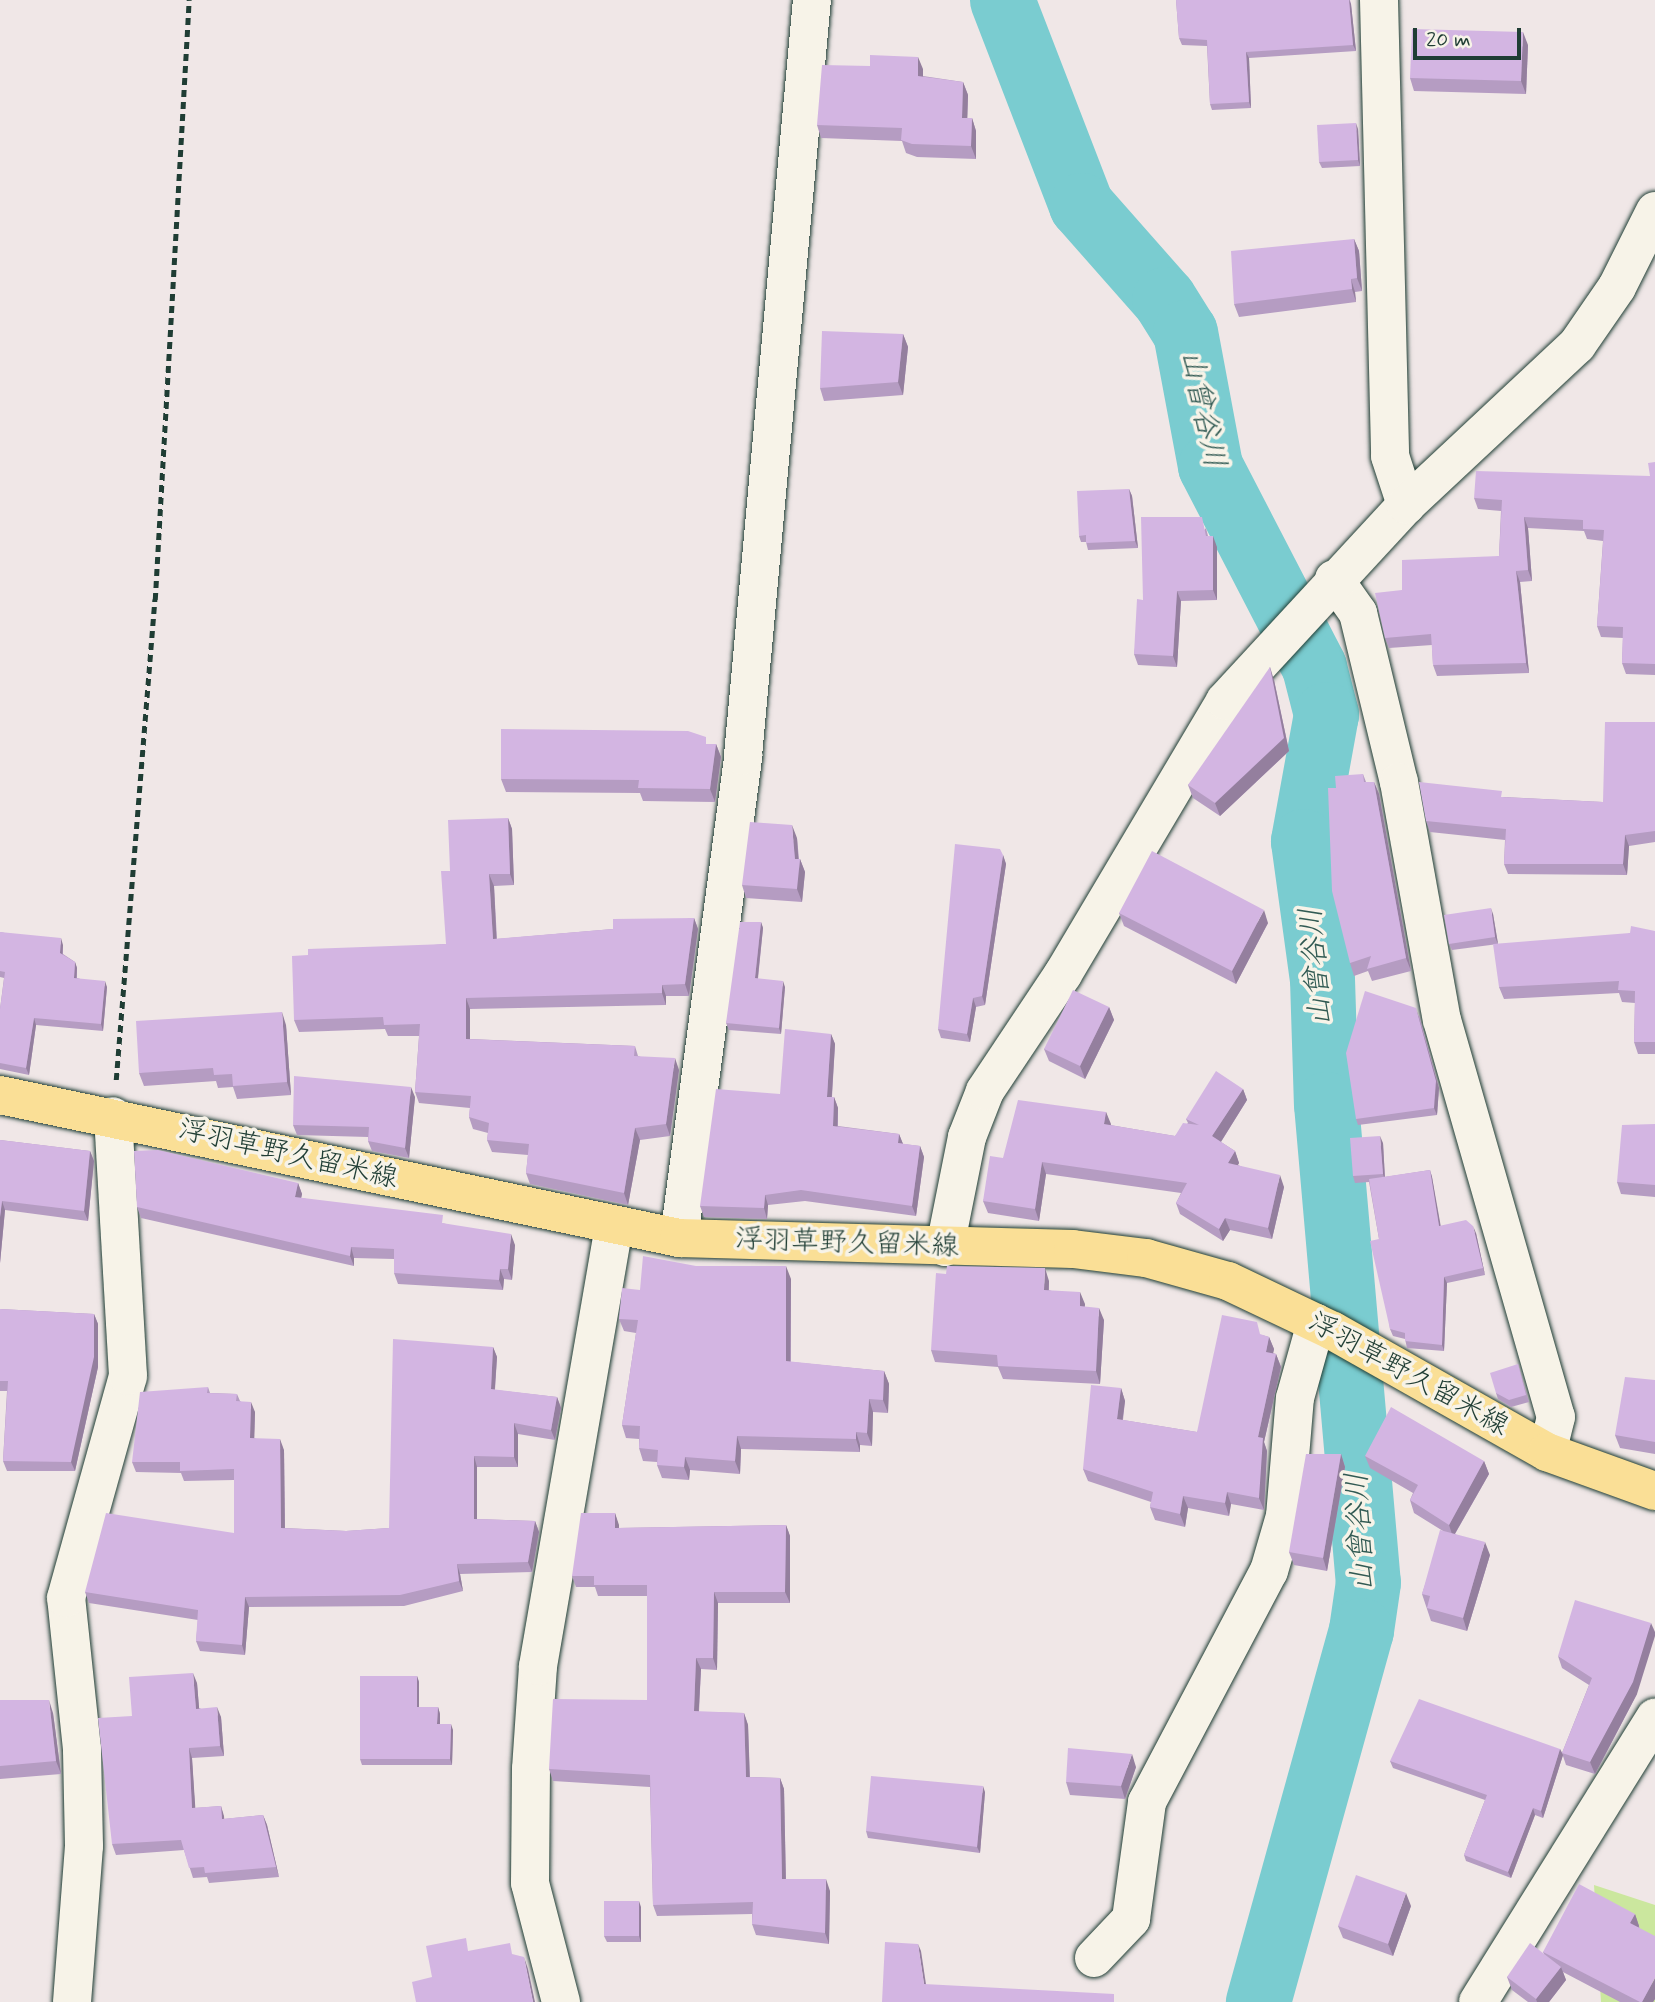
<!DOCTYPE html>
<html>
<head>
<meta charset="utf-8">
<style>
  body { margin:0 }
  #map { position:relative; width:1655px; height:2002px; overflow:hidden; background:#f0e7e7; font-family:Mynerve,"Klee One",sans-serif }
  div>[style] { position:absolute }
  .green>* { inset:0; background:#cbe79e }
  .river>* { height:65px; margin:-32.5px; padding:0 32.5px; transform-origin:32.5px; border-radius:32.5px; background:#7accd0 }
  .path>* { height:4.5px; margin-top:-2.25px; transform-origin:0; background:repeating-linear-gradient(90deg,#1f3d34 0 7px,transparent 0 12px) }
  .roads { filter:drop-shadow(0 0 2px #1f3d34) drop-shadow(0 0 2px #1f3d34) }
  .minor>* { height:38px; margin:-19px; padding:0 19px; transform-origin:19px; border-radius:19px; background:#f7f3e8 }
  .major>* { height:38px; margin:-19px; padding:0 19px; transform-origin:19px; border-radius:19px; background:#fadf96 }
  .wall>* { inset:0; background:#b59cc2 }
  .shaded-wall>* { inset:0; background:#947f9e }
  .building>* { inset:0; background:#d3b5e2 }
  span { translate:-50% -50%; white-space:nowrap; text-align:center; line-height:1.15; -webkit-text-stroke:7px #f7f3e8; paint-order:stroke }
  .street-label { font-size:28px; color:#1f3d34 }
  .water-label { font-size:30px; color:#315a53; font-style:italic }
  .scale { position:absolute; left:1413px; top:28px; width:108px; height:32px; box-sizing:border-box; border:4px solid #1f3d34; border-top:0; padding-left:9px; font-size:21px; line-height:24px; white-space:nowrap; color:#1f3d34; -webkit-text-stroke:5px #f7f3e8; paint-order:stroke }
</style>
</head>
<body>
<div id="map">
  <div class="green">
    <i style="clip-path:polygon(1594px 1885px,1655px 1905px,1655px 2002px,1601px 2002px)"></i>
  </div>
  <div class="river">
    <i style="left:1002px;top:0;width:220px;rotate:68.9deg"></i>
    <i style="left:1081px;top:205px;width:125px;rotate:48.6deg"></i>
    <i style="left:1164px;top:299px;width:39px;rotate:58deg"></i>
    <i style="left:1185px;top:332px;width:136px;rotate:79.4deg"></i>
    <i style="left:1210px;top:466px;width:226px;rotate:62.6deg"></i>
    <i style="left:1314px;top:667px;width:49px;rotate:75.7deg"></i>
    <i style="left:1326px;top:714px;width:129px;rotate:100.3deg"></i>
    <i style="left:1303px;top:841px;width:139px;rotate:82.2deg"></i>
    <i style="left:1322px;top:979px;width:125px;rotate:88.2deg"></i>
    <i style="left:1326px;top:1104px;width:480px;rotate:85deg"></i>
    <i style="left:1368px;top:1582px;width:49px;rotate:98.3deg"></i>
    <i style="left:1361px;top:1630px;width:386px;rotate:105.5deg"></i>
  </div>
  <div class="path">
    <i style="left:116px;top:1080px;width:482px;rotate:-85.4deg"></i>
    <i style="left:155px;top:600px;width:601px;rotate:-86.76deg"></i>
  </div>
  <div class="roads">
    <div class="minor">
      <i style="left:1379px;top:0;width:456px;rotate:88.6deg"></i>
      <i style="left:1390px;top:456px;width:52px;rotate:71.9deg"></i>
      <i style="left:1334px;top:579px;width:42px;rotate:54.8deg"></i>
      <i style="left:1358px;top:613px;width:174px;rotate:76.4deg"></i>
      <i style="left:1399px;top:782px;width:242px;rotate:79.8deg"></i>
      <i style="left:1442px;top:1020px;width:413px;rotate:74deg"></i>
      <i style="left:1556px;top:1417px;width:36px;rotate:104deg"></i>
      <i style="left:679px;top:1238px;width:486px;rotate:-82.4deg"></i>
      <i style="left:743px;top:756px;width:759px;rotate:-84.79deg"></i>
      <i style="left:945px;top:1247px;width:112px;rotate:-78.7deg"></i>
      <i style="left:967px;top:1137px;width:49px;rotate:-68.6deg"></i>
      <i style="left:985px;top:1091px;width:141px;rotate:-56.3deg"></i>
      <i style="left:1063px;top:974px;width:317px;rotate:-59.3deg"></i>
      <i style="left:1225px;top:701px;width:267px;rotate:-47.3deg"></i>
      <i style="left:1406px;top:505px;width:234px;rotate:-43.1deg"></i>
      <i style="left:1577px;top:345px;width:70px;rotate:-55.4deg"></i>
      <i style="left:1617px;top:287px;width:85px;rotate:-63.4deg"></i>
      <i style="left:1094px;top:1958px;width:54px;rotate:-46.5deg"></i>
      <i style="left:1131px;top:1919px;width:118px;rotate:-82.2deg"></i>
      <i style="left:1147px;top:1802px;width:261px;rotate:-62.2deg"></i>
      <i style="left:1269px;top:1571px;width:57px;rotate:-73.8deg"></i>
      <i style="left:1285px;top:1516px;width:118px;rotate:-85.2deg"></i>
      <i style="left:1295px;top:1398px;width:78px;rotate:-74.4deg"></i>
      <i style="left:72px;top:2002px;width:156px;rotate:-85.6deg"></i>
      <i style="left:84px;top:1846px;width:97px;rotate:-91.2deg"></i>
      <i style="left:82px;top:1749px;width:152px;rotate:-96deg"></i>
      <i style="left:66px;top:1598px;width:230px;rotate:-74.4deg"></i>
      <i style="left:128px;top:1376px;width:260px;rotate:-93.3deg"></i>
      <i style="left:561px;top:2002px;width:123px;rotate:-104.6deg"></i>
      <i style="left:530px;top:1883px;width:114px;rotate:-89.5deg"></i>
      <i style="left:531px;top:1769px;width:103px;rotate:-86.1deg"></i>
      <i style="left:538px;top:1666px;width:446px;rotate:-80.2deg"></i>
      <i style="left:1478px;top:2002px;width:335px;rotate:-58.1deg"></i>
    </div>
    <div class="major">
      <i style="left:0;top:1095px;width:694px;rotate:11.89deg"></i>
      <i style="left:679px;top:1238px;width:394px;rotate:1.6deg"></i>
      <i style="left:1073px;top:1249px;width:74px;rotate:7deg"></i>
      <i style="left:1146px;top:1258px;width:85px;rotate:15.7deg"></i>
      <i style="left:1228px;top:1281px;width:116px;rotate:25.5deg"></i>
      <i style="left:1333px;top:1331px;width:246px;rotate:29.5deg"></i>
      <i style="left:1547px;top:1452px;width:115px;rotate:19.9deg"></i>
    </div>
  </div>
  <div class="wall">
    <i style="clip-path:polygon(1176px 0,1350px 0,1351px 4px,1356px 51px,1249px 58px,1251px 108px,1212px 110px,1210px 104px,1207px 46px,1182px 45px,1179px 38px)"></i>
    <i style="clip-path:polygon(1528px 45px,1526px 94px,1414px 91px,1410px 78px)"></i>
    <i style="clip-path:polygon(923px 69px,923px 76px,963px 82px,968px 95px,967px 118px,972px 118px,976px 131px,976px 159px,917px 157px,906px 153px,902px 141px,821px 138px,817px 125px)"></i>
    <i style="clip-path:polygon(1358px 129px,1360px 166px,1322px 168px,1319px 162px)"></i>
    <i style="clip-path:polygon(1354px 239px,1359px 251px,1362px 291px,1355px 292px,1356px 302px,1239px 317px,1234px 304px)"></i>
    <i style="clip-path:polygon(903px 334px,908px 347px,903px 395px,824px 401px,820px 388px)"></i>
    <i style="clip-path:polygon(1655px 462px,1655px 675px,1626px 674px,1622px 663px,1623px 638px,1601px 637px,1597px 626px,1603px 541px,1587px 539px,1584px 531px,1528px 528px,1532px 581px,1520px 582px,1529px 673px,1437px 676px,1433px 665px,1432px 645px,1389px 648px,1385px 638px,1402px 590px,1499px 556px,1501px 511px,1478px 509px,1474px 498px,1650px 476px)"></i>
    <i style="clip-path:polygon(1129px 489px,1132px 496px,1138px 548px,1088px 550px,1086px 542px,1081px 542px,1079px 536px)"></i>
    <i style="clip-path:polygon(1206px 528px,1208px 536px,1217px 547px,1217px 600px,1181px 601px,1177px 667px,1138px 665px,1134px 654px,1143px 600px)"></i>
    <i style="clip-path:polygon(1274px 680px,1289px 751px,1220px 816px,1193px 798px,1188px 785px)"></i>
    <i style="clip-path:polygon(1655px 722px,1655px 842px,1629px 846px,1627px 875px,1508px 874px,1504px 864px,1505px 840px,1430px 832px,1426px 821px,1504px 797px,1603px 802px)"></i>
    <i style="clip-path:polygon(709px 744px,716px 744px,721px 757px,715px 802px,643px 801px,640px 793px,506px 792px,501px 779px)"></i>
    <i style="clip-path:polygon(1363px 774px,1366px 782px,1374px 782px,1379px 794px,1411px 971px,1372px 981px,1368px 971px,1354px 976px,1350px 963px,1336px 788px)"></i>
    <i style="clip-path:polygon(508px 818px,512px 829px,514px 885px,494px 886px,497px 939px,613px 929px,694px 918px,698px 929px,689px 996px,666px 996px,666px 1005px,470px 1009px,470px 1039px,635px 1046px,638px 1056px,679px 1070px,670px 1136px,640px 1140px,628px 1205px,530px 1184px,526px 1173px,528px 1155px,492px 1152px,487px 1140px,488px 1133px,473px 1129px,469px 1117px,470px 1108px,419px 1103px,415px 1092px,419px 1036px,388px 1036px,385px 1029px,299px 1032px,294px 1020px,308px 955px,446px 944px,450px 871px)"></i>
    <i style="clip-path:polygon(797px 838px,799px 859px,800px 859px,805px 872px,802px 902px,746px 898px,742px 885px)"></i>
    <i style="clip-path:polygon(1003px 855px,1006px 864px,985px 1005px,976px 1007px,970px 1042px,941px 1038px,938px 1029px)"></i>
    <i style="clip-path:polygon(1119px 913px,1268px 923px,1236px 984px,1124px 926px)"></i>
    <i style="clip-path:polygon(1493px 914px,1498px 944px,1452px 950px,1449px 944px)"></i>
    <i style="clip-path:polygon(761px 922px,763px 928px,758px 979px,785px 987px,781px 1034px,729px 1030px,726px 1023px)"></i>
    <i style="clip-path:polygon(1655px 931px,1655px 1054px,1638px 1054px,1634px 1042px,1635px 1003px,1622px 1002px,1619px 993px,1504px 999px,1499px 987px,1630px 933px)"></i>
    <i style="clip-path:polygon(0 932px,63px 945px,63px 954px,75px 962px,77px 968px,77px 978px,107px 987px,103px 1031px,36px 1025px,29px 1075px,0 1069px,0 1009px,4px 978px,0 977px)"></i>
    <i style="clip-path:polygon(1109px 1007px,1114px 1020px,1085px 1079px,1049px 1061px,1044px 1049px)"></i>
    <i style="clip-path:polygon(1419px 1015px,1439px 1088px,1437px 1115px,1358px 1125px,1356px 1119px)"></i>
    <i style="clip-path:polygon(286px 1025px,291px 1095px,237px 1099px,233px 1087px,218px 1088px,216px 1081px,144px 1086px,139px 1073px)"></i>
    <i style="clip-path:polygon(831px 1034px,835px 1044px,832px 1097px,834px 1097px,838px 1108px,838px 1126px,899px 1134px,903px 1144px,920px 1146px,924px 1157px,916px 1216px,805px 1201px,768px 1205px,767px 1219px,704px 1217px,700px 1206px,780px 1094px)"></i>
    <i style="clip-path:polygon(1243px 1089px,1247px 1100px,1221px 1142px,1235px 1151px,1239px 1163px,1238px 1165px,1284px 1187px,1272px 1239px,1230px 1230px,1223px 1241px,1180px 1214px,1176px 1203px,1181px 1193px,1046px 1174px,1039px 1221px,988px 1213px,983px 1201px,1003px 1158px,1106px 1112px,1110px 1125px,1175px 1136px,1188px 1123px,1186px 1119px)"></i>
    <i style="clip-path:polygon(415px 1097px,409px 1158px,372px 1151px,368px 1141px,368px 1137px,297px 1135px,293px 1125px)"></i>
    <i style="clip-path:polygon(1655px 1124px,1655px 1197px,1621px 1194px,1617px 1182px)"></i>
    <i style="clip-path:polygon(0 1140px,90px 1151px,94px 1161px,88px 1221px,5px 1210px,0 1263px)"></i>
    <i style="clip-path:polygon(1383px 1143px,1385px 1177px,1430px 1170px,1432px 1177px,1440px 1226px,1476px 1233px,1485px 1275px,1447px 1283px,1444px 1351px,1407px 1348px,1405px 1339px,1393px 1336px,1390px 1329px,1379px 1239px,1369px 1182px,1355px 1183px,1353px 1176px)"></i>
    <i style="clip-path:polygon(298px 1183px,302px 1194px,301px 1198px,446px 1224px,515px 1245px,512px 1280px,504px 1279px,503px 1290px,398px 1284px,394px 1273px,394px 1259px,354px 1258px,354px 1266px,141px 1218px,137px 1207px)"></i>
    <i style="clip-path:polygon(696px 1266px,791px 1279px,791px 1362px,884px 1371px,889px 1384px,888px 1413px,873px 1412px,872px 1446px,860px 1445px,860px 1452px,741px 1449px,740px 1474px,690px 1470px,689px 1480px,662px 1478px,657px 1465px,657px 1462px,643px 1461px,639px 1448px,639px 1439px,626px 1438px,622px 1425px,636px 1333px,624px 1331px,619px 1319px,640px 1290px)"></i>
    <i style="clip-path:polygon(1049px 1281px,1049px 1290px,1085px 1304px,1084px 1307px,1104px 1320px,1100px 1384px,1003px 1379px,998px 1367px,935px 1362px,931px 1350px)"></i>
    <i style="clip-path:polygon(0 1309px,94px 1314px,98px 1324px,98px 1367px,75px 1471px,7px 1471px,3px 1461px,7px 1391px,0 1391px)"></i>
    <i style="clip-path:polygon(1262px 1335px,1269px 1337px,1274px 1349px,1273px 1353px,1276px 1354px,1281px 1367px,1264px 1442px,1267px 1451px,1264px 1510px,1231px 1504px,1229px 1516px,1188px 1508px,1185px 1527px,1155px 1520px,1150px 1507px,1151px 1502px,1088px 1481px,1083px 1469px,1121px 1388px,1125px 1401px,1123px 1420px,1197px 1432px)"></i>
    <i style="clip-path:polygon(493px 1347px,497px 1357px,495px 1390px,557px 1397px,561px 1408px,555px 1440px,518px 1434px,518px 1467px,477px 1467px,477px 1519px,535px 1521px,539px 1532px,532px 1572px,460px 1574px,463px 1591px,404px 1606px,249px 1607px,245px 1655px,200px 1651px,196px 1641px,198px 1620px,89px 1603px,85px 1592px,234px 1533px,234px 1480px,184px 1481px,181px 1473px,136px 1472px,132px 1462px,208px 1387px,210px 1393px,237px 1394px,240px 1401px,255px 1412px,254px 1438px,284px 1450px,285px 1528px,346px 1531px,389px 1528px)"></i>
    <i style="clip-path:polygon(1518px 1364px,1529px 1402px,1511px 1407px,1498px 1399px,1496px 1393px)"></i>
    <i style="clip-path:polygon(1655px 1380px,1655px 1454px,1620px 1448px,1615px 1435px)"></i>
    <i style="clip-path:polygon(1341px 1454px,1345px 1467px,1327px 1571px,1294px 1565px,1289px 1552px)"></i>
    <i style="clip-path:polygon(1365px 1456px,1484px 1461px,1489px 1474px,1455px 1534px,1490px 1555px,1467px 1631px,1431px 1621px,1422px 1594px,1443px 1531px,1414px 1513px,1410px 1500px,1413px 1493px,1370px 1468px)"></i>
    <i style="clip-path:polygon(615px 1513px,619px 1528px,786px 1525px,790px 1536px,790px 1603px,718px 1603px,717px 1670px,701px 1669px,699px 1712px,744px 1713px,748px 1725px,750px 1777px,780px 1778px,784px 1789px,786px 1879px,830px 1891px,829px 1944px,756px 1935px,752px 1924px,752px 1914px,657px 1916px,653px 1905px,650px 1787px,553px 1781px,549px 1769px,647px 1700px,647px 1596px,598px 1596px,595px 1587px,576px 1587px,572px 1576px)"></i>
    <i style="clip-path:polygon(1558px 1656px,1637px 1694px,1595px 1774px,1566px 1765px,1562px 1753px,1589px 1685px,1562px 1668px)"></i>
    <i style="clip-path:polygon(417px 1676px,419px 1682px,419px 1707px,438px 1707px,440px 1714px,440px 1724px,453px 1730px,452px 1765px,362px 1765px,360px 1759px)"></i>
    <i style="clip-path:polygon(197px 1683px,199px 1708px,221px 1717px,224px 1756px,192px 1758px,195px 1808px,221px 1806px,224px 1819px,263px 1815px,267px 1825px,279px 1877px,209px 1883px,207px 1877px,193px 1878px,184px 1850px,116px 1855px,112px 1844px,132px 1716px)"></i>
    <i style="clip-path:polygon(0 1700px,53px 1713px,61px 1774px,0 1779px)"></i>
    <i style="clip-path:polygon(1560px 1749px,1563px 1755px,1543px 1818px,1535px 1815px,1511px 1878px,1466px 1861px,1464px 1855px,1485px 1800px,1393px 1768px,1390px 1761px)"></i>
    <i style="clip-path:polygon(1136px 1767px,1125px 1799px,1070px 1795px,1066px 1782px)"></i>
    <i style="clip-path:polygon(985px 1792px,980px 1853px,868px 1838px,866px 1831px)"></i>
    <i style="clip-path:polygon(1411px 1906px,1393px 1956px,1343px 1938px,1338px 1926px)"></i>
    <i style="clip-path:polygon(641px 1907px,641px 1942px,607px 1942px,604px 1936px)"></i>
    <i style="clip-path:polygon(1635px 1914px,1639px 1926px,1655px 1999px,1653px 2002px,1620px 2002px,1563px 1972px,1566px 1980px,1549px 2002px,1528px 2002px,1512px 1990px,1507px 1977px,1544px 1954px,1543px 1952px)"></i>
  </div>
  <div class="shaded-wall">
    <i style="clip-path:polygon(1349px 0,1351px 4px,1356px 51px,1353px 45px)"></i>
    <i style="clip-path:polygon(1523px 32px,1528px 45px,1526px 94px,1521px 81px)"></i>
    <i style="clip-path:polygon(1246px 52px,1249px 58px,1251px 108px,1249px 102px)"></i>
    <i style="clip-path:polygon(918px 57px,923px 69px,923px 89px,918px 76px)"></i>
    <i style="clip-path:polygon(963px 82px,968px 95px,967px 131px,962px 118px)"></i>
    <i style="clip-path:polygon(972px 118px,976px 131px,976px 159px,971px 146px)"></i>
    <i style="clip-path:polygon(1356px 123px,1358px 129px,1360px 166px,1358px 160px)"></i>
    <i style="clip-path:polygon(1354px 239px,1359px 251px,1362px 291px,1357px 278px)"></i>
    <i style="clip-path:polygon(1351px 279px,1355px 292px,1356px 302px,1352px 289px)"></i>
    <i style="clip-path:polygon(903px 334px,908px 347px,903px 395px,898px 382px)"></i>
    <i style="clip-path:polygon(1129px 489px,1132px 496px,1138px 548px,1135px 541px)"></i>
    <i style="clip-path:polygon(1524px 517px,1528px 528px,1532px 581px,1528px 570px)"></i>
    <i style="clip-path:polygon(1213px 536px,1217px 547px,1217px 600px,1213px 590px)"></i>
    <i style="clip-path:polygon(1516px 571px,1520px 582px,1529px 673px,1526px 663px)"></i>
    <i style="clip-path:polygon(1177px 591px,1181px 601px,1177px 667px,1173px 656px)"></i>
    <i style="clip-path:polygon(1270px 667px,1274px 680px,1289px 751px,1220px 816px,1215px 803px)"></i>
    <i style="clip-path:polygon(716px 744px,721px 757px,715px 802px,710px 789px)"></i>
    <i style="clip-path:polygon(1374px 782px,1379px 794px,1411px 971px,1406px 958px)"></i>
    <i style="clip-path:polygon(508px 818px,512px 829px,514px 885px,510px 874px)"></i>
    <i style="clip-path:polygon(792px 825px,797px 838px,799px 869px,800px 859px,805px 872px,802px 902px,797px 889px)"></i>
    <i style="clip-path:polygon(1625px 835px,1629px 846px,1627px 875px,1623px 864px)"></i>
    <i style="clip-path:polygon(1003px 855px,1006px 864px,985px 1005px,982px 996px)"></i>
    <i style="clip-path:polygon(489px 874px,494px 886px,497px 951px,493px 939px)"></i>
    <i style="clip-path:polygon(1491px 908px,1493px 914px,1498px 944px,1495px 937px)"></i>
    <i style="clip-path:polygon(1264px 910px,1268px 923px,1236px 984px,1232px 971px)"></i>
    <i style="clip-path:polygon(694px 918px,698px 929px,689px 996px,685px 984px)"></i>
    <i style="clip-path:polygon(761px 922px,763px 928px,757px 985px,755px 978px)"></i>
    <i style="clip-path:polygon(61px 938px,63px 945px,62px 959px,60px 953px)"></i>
    <i style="clip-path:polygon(75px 962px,77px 968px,76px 984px,74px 978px)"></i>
    <i style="clip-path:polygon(105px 981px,107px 987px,103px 1031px,101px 1024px)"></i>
    <i style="clip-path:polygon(783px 981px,785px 987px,781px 1034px,779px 1028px)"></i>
    <i style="clip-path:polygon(662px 985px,666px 996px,666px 1005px,662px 993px)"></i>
    <i style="clip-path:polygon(466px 998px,470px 1009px,470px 1050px,466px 1039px)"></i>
    <i style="clip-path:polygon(973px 998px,976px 1007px,970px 1042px,967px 1034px)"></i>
    <i style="clip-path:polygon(1109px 1007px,1114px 1020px,1085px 1079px,1080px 1066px)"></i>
    <i style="clip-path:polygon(1416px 1008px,1439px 1088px,1437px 1115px,1434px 1108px)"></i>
    <i style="clip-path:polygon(282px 1012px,286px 1025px,291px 1095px,287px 1082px)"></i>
    <i style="clip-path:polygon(34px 1018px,36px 1025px,29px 1075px,26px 1068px)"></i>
    <i style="clip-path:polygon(831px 1034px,835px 1044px,831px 1108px,827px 1097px)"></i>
    <i style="clip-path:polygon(675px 1058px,679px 1070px,670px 1136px,666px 1124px)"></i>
    <i style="clip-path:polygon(411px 1087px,415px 1097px,409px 1158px,405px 1148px)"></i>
    <i style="clip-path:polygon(1243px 1089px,1247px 1100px,1217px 1148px,1212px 1136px)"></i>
    <i style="clip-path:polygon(834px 1097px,838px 1108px,837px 1136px,833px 1126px)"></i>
    <i style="clip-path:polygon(1106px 1112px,1111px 1124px,1109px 1135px,1104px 1124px)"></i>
    <i style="clip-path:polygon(635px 1128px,640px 1140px,628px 1205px,624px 1193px)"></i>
    <i style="clip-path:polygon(899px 1134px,903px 1144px,898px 1143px)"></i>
    <i style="clip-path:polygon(1380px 1136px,1383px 1143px,1385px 1181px,1383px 1174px)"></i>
    <i style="clip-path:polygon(920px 1146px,924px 1157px,916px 1216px,912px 1206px)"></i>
    <i style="clip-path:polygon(90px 1151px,94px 1161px,88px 1221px,84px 1211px)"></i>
    <i style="clip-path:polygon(1235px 1151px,1239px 1163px,1232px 1174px,1228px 1163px)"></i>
    <i style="clip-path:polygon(1042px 1162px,1046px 1174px,1039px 1221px,1035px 1209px)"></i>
    <i style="clip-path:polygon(1430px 1170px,1432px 1177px,1442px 1233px,1439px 1226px)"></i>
    <i style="clip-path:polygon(1280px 1175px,1284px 1187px,1272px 1239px,1268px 1228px)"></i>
    <i style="clip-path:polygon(298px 1183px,302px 1194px,299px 1208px,295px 1197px)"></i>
    <i style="clip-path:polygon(765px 1195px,768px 1205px,767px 1219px,764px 1208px)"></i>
    <i style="clip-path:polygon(2px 1201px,5px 1210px,0 1263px,0 1217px)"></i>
    <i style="clip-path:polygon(1225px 1218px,1230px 1230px,1223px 1241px,1219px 1229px)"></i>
    <i style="clip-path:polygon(1473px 1226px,1476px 1233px,1485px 1275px,1483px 1268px)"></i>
    <i style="clip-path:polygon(511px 1234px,515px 1245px,512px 1280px,508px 1269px)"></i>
    <i style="clip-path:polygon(351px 1247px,354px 1258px,354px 1266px,350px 1256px)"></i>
    <i style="clip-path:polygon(786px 1266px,791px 1279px,790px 1374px,786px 1361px)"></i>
    <i style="clip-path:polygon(1045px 1268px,1049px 1281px,1048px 1302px,1044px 1290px)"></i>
    <i style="clip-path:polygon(500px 1269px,504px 1279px,503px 1290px,499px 1280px)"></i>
    <i style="clip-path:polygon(1444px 1277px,1447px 1283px,1444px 1351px,1442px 1345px)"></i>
    <i style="clip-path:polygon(1080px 1292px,1085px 1304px,1084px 1319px,1080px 1306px)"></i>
    <i style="clip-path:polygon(1099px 1308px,1104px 1320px,1100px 1384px,1096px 1371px)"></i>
    <i style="clip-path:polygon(94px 1314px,98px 1324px,98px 1367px,75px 1471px,71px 1462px)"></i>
    <i style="clip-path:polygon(1269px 1337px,1274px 1349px,1271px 1364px,1266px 1352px)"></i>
    <i style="clip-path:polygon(493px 1347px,497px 1357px,494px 1400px,491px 1389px)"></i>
    <i style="clip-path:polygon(1276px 1354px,1281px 1367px,1264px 1442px,1267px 1451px,1264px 1510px,1259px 1498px,1258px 1437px)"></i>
    <i style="clip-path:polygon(884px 1371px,889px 1384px,888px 1413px,883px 1400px)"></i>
    <i style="clip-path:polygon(1121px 1388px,1125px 1401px,1121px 1431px,1117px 1419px)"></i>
    <i style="clip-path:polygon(557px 1397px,561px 1408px,555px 1440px,551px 1430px)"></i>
    <i style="clip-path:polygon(869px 1399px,873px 1412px,872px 1446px,867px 1433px)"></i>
    <i style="clip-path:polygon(251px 1402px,255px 1412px,254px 1449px,250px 1438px)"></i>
    <i style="clip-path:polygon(514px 1423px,518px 1434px,518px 1467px,514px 1457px)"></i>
    <i style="clip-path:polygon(856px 1432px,860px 1445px,860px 1452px,856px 1439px)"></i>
    <i style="clip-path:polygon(737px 1436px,741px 1449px,740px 1474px,735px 1461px)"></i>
    <i style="clip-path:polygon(280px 1439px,284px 1450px,285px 1539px,281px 1528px)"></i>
    <i style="clip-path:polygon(1341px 1454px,1345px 1467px,1327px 1571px,1323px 1558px)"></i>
    <i style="clip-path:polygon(474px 1456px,477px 1467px,477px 1529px,474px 1519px)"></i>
    <i style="clip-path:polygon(685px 1457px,690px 1470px,689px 1480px,684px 1467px)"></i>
    <i style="clip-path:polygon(1484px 1461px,1489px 1474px,1453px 1537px,1449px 1525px)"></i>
    <i style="clip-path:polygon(1227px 1492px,1231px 1504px,1229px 1516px,1225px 1503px)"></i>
    <i style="clip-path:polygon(1183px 1496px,1188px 1508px,1185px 1527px,1180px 1514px)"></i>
    <i style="clip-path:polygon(615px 1513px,619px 1525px,619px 1539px,615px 1528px)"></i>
    <i style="clip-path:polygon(535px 1521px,539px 1532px,532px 1572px,528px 1562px)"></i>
    <i style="clip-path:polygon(786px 1525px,790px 1536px,790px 1603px,785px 1592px)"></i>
    <i style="clip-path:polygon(1485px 1542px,1490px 1555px,1467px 1631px,1463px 1618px)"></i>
    <i style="clip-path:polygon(457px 1564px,460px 1574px,463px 1591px,459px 1581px)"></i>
    <i style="clip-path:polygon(714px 1592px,718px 1603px,717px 1670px,713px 1658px)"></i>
    <i style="clip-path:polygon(245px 1597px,249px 1607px,245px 1655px,242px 1645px)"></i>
    <i style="clip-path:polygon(1651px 1623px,1655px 1632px,1655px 1636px,1637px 1694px,1595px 1774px,1590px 1762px)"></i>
    <i style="clip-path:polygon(696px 1658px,701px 1669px,698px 1723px,694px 1711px)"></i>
    <i style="clip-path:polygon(193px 1673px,197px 1683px,200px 1719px,196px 1709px)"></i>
    <i style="clip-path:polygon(417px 1676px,419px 1682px,419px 1713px,417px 1707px)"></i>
    <i style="clip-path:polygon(49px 1700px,53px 1713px,61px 1774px,56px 1761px)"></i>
    <i style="clip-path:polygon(217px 1707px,221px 1717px,224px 1756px,220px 1746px)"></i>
    <i style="clip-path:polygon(438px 1707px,440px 1714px,440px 1730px,437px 1724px)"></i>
    <i style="clip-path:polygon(744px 1713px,748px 1725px,750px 1788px,746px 1777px)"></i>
    <i style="clip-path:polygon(451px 1724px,453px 1730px,452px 1765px,450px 1759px)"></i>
    <i style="clip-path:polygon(189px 1748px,192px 1758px,196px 1818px,192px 1808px)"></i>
    <i style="clip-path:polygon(1560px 1749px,1563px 1755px,1543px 1818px,1541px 1811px)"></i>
    <i style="clip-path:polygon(1132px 1754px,1136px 1767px,1125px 1799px,1121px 1786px)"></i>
    <i style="clip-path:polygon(780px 1778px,784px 1789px,786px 1890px,782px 1879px)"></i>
    <i style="clip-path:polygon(983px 1786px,985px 1792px,980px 1853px,977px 1847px)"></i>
    <i style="clip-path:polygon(221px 1806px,224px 1816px,225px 1829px,222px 1819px)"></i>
    <i style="clip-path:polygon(1533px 1808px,1535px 1815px,1511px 1878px,1508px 1872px)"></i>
    <i style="clip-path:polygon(263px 1815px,267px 1825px,279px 1877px,276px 1867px)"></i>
    <i style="clip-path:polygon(826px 1879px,830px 1891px,829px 1944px,825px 1933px)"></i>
    <i style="clip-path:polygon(1406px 1893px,1411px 1906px,1393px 1956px,1388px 1944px)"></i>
    <i style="clip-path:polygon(639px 1901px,641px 1907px,641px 1942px,639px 1936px)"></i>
    <i style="clip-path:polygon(1635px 1914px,1639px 1926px,1635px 1935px,1630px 1923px)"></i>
    <i style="clip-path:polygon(918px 1944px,921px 1951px,927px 1991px,924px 1984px)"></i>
    <i style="clip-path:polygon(524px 1957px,528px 1969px,535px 2002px,533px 2002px)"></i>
    <i style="clip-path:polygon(1561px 1967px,1566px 1980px,1549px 2002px,1537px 2002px,1536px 1999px)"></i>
    <i style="clip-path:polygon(1655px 1978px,1655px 1999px,1653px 2002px,1642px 2002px)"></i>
  </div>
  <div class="building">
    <i style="clip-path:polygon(1176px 0,1349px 0,1353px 45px,1246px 52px,1249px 102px,1210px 104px,1207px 40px,1179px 38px)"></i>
    <i style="clip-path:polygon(1412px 29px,1523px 32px,1521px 81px,1410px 78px)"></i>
    <i style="clip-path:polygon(870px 55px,918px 57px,918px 76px,963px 82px,962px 118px,972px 118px,971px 146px,912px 144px,901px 140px,902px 128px,817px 125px,822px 65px,870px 66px)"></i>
    <i style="clip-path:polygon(1356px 123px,1358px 160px,1319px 162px,1317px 125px)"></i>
    <i style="clip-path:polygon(1354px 239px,1357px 278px,1351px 279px,1352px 289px,1234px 304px,1231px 251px)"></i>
    <i style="clip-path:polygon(822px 331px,903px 334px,898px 382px,820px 388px)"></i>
    <i style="clip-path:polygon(1655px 462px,1655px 664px,1622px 663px,1623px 627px,1597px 626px,1604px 530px,1583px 529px,1583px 520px,1524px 517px,1528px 570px,1516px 571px,1526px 663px,1433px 665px,1431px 634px,1385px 638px,1375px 593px,1402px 590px,1402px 560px,1499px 556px,1502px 500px,1474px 498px,1476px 471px,1650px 476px,1648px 463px)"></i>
    <i style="clip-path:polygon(1129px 489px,1135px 541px,1086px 543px,1086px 535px,1079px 536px,1077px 491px)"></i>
    <i style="clip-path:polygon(1141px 517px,1202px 517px,1206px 536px,1213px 536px,1213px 590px,1177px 591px,1173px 656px,1134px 654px,1137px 599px,1143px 600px)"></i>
    <i style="clip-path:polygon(1270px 667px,1284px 738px,1215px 803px,1188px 785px)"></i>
    <i style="clip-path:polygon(1605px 722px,1655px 722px,1655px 831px,1625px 835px,1623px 864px,1504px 864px,1506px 829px,1426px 821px,1419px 782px,1502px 791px,1501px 797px,1603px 802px)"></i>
    <i style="clip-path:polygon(501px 729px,688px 731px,706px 737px,706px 744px,716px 744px,710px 789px,638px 788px,639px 780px,501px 779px)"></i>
    <i style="clip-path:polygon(1363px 774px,1364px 782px,1374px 782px,1406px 958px,1367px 969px,1371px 956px,1350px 963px,1332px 891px,1328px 788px,1336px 788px,1335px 776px)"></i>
    <i style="clip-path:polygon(508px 818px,510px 874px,489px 874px,493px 939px,613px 929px,613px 919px,694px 918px,685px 984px,662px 985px,662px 993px,466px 998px,466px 1039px,635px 1046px,634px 1056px,675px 1058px,666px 1124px,635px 1128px,624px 1193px,526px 1173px,529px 1144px,487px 1140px,489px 1123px,469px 1117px,471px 1096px,415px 1092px,420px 1024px,384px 1025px,383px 1017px,294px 1020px,292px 956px,308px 955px,308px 949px,446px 944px,441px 871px,450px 871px,448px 820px)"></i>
    <i style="clip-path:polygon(750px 822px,792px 825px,795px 859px,800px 859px,797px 889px,742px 885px)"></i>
    <i style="clip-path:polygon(955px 844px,1000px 849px,1003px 855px,982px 996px,973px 998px,967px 1034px,938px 1029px)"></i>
    <i style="clip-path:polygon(1152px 851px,1264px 910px,1232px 971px,1119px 913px)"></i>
    <i style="clip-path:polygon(1491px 908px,1495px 937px,1449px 944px,1444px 915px)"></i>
    <i style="clip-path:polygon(740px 922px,761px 922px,755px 978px,783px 981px,779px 1028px,726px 1023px)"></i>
    <i style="clip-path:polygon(1631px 926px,1655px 931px,1655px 1042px,1634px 1042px,1635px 991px,1618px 990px,1619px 981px,1499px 987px,1493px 944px,1630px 933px)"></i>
    <i style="clip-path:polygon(0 932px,61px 938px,60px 953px,75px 962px,74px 978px,105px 981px,101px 1024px,34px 1018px,26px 1068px,0 1063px,0 1009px,5px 972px,0 971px)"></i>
    <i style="clip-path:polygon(1073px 990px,1109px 1007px,1080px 1066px,1044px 1049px)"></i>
    <i style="clip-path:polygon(1365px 991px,1416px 1008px,1436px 1081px,1434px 1108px,1356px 1119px,1346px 1053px)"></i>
    <i style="clip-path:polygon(282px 1012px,287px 1082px,233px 1086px,232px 1074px,214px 1075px,213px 1068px,139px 1073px,136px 1021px)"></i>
    <i style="clip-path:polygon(785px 1029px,831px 1034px,827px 1097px,834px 1097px,833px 1126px,899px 1134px,898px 1143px,920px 1146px,912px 1206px,801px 1190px,765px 1195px,764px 1208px,700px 1206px,716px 1089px,780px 1094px)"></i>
    <i style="clip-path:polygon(1216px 1071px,1243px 1089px,1212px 1136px,1235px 1151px,1228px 1163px,1280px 1175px,1268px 1228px,1225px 1218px,1219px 1229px,1176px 1203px,1187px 1183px,1042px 1162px,1035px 1209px,983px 1201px,990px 1156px,1003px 1158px,1018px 1100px,1106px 1112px,1104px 1124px,1175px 1136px,1183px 1123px,1199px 1125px,1186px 1119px)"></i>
    <i style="clip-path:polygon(294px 1076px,411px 1087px,405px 1148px,368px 1141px,369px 1127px,293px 1125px)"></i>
    <i style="clip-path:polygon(1655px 1124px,1655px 1185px,1617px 1182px,1622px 1125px)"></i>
    <i style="clip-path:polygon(1380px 1136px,1383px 1174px,1353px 1176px,1350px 1138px)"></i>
    <i style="clip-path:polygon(0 1140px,90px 1151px,84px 1211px,2px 1201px,0 1217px)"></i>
    <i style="clip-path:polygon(158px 1150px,298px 1183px,295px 1197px,443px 1215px,442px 1223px,511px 1234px,508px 1269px,500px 1269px,499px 1280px,394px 1273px,394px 1249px,351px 1247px,350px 1256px,137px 1207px,134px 1151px)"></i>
    <i style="clip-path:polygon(1430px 1170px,1439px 1226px,1466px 1220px,1473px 1226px,1483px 1268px,1444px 1277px,1442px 1345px,1405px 1341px,1405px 1333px,1390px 1329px,1370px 1241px,1379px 1239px,1369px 1179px)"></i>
    <i style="clip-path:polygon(643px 1256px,696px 1266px,786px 1266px,786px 1361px,884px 1371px,883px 1400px,869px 1399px,867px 1433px,856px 1432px,856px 1439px,737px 1436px,735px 1461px,685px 1457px,684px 1467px,657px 1465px,658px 1450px,639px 1448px,640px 1426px,622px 1425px,638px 1320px,619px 1319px,622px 1288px,640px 1290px)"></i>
    <i style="clip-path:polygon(947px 1266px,1045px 1268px,1044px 1290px,1080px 1292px,1080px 1306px,1099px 1308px,1096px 1371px,998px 1366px,997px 1355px,931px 1350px,936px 1273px,946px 1274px)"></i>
    <i style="clip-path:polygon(0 1309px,94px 1314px,94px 1357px,71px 1462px,3px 1461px,8px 1381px,0 1381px)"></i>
    <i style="clip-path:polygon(1222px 1315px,1257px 1322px,1260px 1334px,1269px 1337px,1266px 1352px,1276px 1354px,1258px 1437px,1263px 1438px,1259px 1498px,1227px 1492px,1225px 1503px,1183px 1496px,1180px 1514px,1150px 1507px,1153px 1492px,1083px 1469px,1091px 1385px,1121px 1388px,1117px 1419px,1197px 1432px)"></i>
    <i style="clip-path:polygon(393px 1339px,493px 1347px,491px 1389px,557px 1397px,551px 1430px,514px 1423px,514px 1457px,474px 1456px,474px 1519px,535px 1521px,528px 1562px,457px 1564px,459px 1581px,400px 1595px,245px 1597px,242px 1645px,196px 1641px,198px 1610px,85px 1592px,106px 1513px,234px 1533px,234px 1469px,180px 1471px,180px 1462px,132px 1462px,140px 1392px,208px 1387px,207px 1393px,237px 1394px,236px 1401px,251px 1402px,250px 1438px,280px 1439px,281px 1528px,346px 1531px,389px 1528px)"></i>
    <i style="clip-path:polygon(1518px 1364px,1526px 1395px,1509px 1400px,1496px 1393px,1490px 1373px)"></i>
    <i style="clip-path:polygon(1625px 1377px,1655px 1380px,1655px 1442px,1615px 1435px)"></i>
    <i style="clip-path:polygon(1391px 1407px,1484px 1461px,1449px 1525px,1410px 1500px,1418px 1485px,1365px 1456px)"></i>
    <i style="clip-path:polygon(1306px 1454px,1341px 1454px,1323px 1558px,1289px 1552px)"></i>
    <i style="clip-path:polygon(581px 1513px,615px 1513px,615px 1528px,786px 1525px,785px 1592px,714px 1592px,713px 1658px,696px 1658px,694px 1711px,744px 1713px,746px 1777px,780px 1778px,782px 1879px,826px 1879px,825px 1933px,752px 1924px,753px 1902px,653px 1905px,650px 1775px,549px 1769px,553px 1699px,647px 1700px,647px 1585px,594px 1585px,594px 1576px,572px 1576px)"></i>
    <i style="clip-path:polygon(1440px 1530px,1485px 1542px,1463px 1618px,1427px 1608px,1430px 1596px,1422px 1594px)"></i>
    <i style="clip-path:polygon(1575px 1600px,1651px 1623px,1633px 1682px,1590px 1762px,1562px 1753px,1592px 1678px,1558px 1656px)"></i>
    <i style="clip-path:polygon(193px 1673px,196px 1709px,217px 1707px,220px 1746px,189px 1748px,192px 1808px,221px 1806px,222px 1819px,263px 1815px,276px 1867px,205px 1873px,204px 1867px,189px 1868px,181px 1840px,112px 1844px,98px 1718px,132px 1716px,129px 1677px)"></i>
    <i style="clip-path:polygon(360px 1676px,417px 1676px,417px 1707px,438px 1707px,437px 1724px,451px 1724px,450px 1759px,360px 1759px)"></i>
    <i style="clip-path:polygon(1419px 1699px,1560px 1749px,1541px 1811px,1533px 1808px,1508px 1872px,1464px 1855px,1487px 1795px,1390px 1761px)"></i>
    <i style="clip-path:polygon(0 1700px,49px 1700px,56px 1761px,0 1766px)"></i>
    <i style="clip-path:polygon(1068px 1748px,1132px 1754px,1121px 1786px,1066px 1782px)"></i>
    <i style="clip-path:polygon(871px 1776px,983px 1786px,977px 1847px,866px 1831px)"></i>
    <i style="clip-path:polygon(1356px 1875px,1406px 1893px,1388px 1944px,1338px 1926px)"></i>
    <i style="clip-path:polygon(1579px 1884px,1635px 1914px,1630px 1923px,1655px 1936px,1655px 1978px,1642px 2002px,1640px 2002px,1543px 1952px)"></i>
    <i style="clip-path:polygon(604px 1901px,639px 1901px,639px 1936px,604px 1936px)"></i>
    <i style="clip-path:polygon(466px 1938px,468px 1951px,510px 1943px,512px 1954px,524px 1957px,533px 2002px,416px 2002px,412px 1982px,432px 1977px,426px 1946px)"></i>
    <i style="clip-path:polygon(885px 1942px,918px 1944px,924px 1984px,1114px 1994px,1114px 2002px,882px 2002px)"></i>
    <i style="clip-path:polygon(1530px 1943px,1561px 1967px,1536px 1999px,1507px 1977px)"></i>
  </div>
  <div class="street-label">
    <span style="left:288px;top:1155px;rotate:13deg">浮羽草野久留米線</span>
    <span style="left:847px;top:1244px;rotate:2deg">浮羽草野久留米線</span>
    <span style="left:1408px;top:1375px;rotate:29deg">浮羽草野久留米線</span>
  </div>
  <div class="water-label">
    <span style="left:1202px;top:409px;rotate:78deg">山曾谷川</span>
    <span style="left:1317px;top:967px;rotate:-95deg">山曾谷川</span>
    <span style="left:1361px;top:1532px;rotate:-93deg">山曾谷川</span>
  </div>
  <div class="scale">20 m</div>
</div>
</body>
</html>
